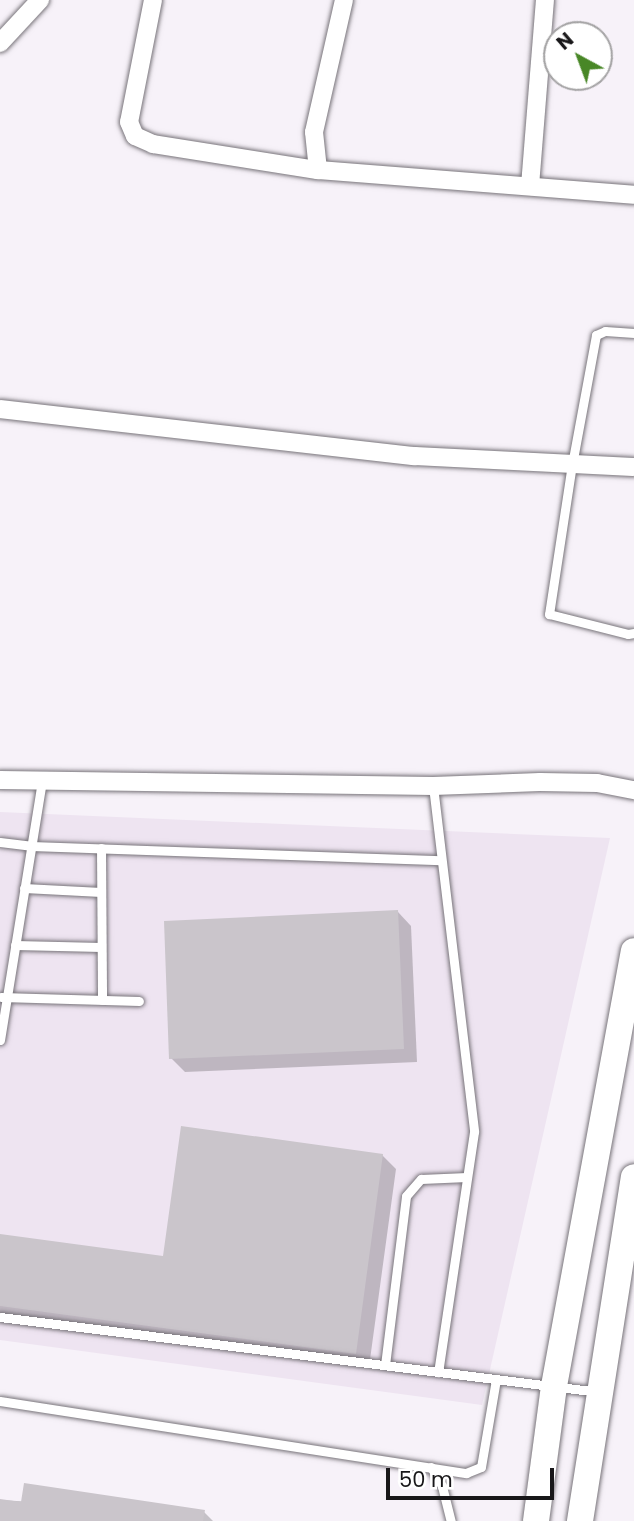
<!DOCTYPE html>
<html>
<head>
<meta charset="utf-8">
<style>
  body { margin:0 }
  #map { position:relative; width:634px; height:1521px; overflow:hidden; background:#f7f2f9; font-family:Poppins,sans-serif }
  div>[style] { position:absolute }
  .built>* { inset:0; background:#eee4f1 }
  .shadow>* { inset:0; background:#0003 }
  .building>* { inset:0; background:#cac5cb }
  .roads { filter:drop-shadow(0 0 2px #78747a) drop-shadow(0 0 2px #78747a) }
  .service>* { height:9px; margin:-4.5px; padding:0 4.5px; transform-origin:4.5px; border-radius:4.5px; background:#fff }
  .minor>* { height:18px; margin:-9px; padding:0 9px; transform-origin:9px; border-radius:9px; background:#fff }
  .secondary>* { height:26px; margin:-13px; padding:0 13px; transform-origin:13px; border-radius:13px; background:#fff }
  span { translate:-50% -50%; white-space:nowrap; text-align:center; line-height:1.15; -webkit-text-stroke:5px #fff; paint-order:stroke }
  .north { position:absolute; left:543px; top:21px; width:70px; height:70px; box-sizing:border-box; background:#fff; border:2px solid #a3a2a3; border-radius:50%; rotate:319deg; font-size:19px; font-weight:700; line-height:28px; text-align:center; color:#181719 }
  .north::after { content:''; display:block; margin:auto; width:24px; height:32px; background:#488726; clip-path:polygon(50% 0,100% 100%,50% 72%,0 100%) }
  .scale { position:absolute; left:386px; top:1468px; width:168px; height:32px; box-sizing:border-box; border:4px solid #181719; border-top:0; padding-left:9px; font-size:21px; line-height:24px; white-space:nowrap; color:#181719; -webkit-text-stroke:5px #fff; paint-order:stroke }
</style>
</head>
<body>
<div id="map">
  <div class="built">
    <i style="clip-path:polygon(0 812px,610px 838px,482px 1405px,0 1340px)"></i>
  </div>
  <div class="shadow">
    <i style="clip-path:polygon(398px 912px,411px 926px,417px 1062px,185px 1072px,171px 1058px)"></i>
    <i style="clip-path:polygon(382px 1155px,396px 1169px,369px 1367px,0 1317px,0 1236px,165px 1258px)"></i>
    <i style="clip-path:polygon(0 1500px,204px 1512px,213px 1521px,0 1521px)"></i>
  </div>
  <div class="building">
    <i style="clip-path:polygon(398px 910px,404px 1049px,169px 1059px,164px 921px)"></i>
    <i style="clip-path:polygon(181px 1126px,383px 1154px,356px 1354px,0 1306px,0 1234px,163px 1256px)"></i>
    <i style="clip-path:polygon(24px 1483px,205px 1510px,203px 1521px,0 1521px,0 1499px,21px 1502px)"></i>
  </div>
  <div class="roads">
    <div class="service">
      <i style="left:634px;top:333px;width:29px;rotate:-176deg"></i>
      <i style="left:605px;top:331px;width:10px;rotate:156deg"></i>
      <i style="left:596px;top:335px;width:131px;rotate:100.5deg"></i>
      <i style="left:572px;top:464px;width:152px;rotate:98.7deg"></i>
      <i style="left:549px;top:614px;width:81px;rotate:14.2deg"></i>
      <i style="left:628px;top:634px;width:6px;rotate:-9deg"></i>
      <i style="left:433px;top:786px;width:348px;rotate:83.2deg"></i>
      <i style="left:474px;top:1132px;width:243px;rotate:98.5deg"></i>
      <i style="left:0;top:842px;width:31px;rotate:7deg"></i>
      <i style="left:31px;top:846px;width:410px;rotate:2deg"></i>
      <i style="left:101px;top:848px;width:152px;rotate:89.6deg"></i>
      <i style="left:24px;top:888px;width:77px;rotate:3deg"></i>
      <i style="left:15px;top:945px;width:86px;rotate:1.3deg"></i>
      <i style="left:1px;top:997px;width:138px;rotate:1.7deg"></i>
      <i style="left:0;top:1040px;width:263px;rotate:-80.8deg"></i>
      <i style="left:0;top:1317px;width:604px;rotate:7.14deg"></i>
      <i style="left:385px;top:1365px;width:170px;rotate:-82.9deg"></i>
      <i style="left:406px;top:1196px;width:23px;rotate:-49deg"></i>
      <i style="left:421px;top:1179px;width:46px;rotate:-2.5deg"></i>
      <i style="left:0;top:1401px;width:472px;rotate:8.8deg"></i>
      <i style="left:466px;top:1473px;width:16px;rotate:-22deg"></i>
      <i style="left:481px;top:1467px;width:89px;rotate:-80.3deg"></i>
      <i style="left:431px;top:1467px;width:22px;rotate:60deg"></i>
      <i style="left:442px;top:1486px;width:36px;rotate:76deg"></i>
    </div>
    <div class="minor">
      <i style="left:153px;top:0;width:124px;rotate:101.1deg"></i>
      <i style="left:129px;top:122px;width:15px;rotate:67deg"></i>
      <i style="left:135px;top:136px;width:20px;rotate:24deg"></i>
      <i style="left:153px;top:144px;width:167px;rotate:9deg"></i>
      <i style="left:318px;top:170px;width:317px;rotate:4.5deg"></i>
      <i style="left:0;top:43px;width:59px;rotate:-47.1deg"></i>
      <i style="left:318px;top:170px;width:38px;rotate:-96deg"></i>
      <i style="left:314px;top:132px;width:135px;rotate:-77.2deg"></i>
      <i style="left:530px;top:186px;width:187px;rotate:-85.4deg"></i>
      <i style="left:0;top:409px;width:417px;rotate:6.5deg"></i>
      <i style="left:414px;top:456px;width:220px;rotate:2.9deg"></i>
      <i style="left:0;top:780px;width:433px;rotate:0.8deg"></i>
      <i style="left:433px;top:786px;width:107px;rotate:-2.1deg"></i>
      <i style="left:540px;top:782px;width:57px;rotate:1deg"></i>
      <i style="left:597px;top:783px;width:38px;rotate:11deg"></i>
    </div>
    <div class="secondary">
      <i style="left:536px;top:1521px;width:136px;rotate:-82.4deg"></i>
      <i style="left:554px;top:1386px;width:442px;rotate:-79.6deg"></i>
      <i style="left:580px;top:1521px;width:348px;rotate:-81.1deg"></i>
    </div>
  </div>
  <div class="north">N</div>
  <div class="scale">50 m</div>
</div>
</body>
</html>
